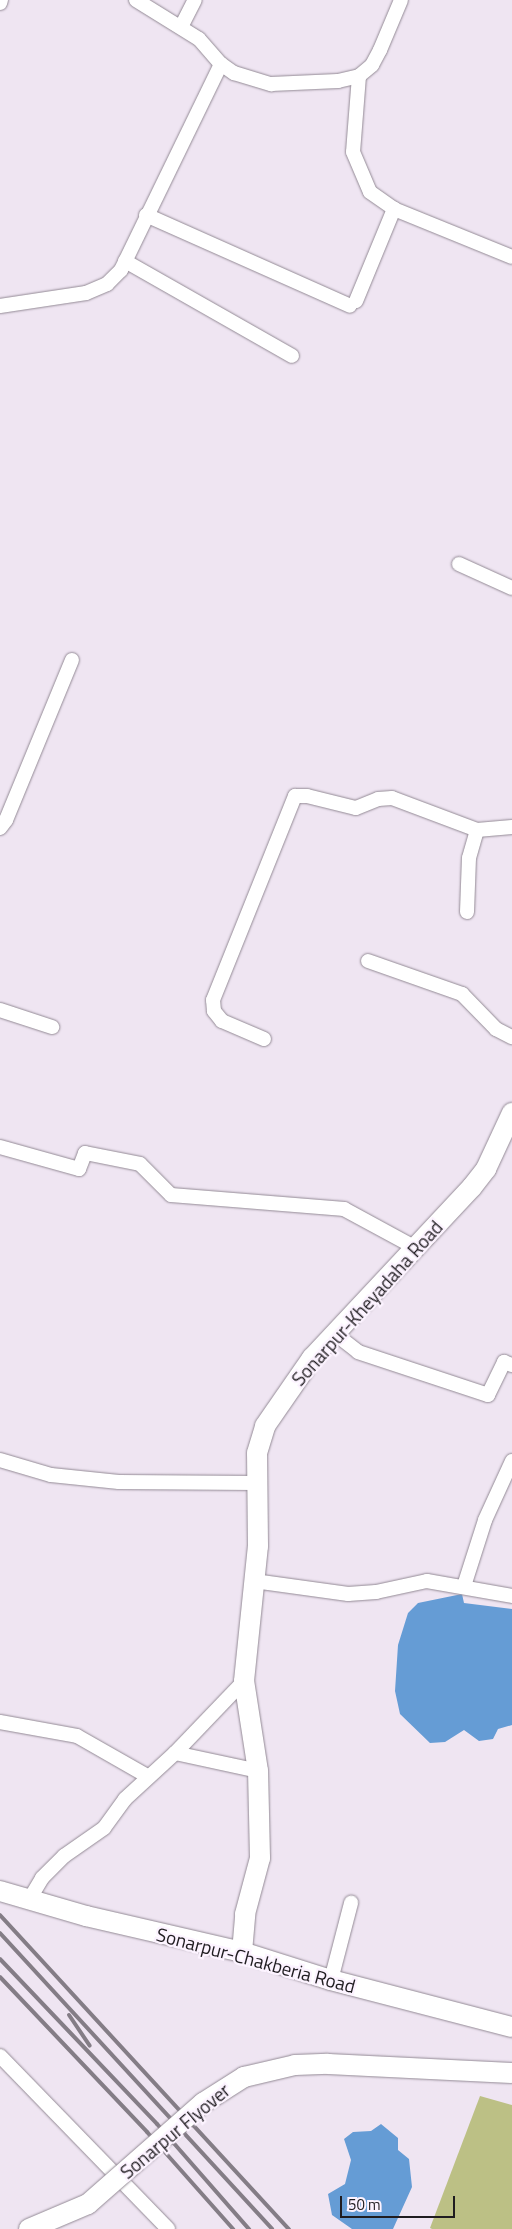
<!DOCTYPE html>
<html>
<head>
<meta charset="utf-8">
<style>
  body { margin:0 }
  #map { position:relative; width:512px; height:2229px; overflow:hidden; background:#efe5f2; font-family:"Titillium Web",sans-serif }
  div>[style] { position:absolute }
  .green>* { inset:0; background:#bcc085 }
  .water>* { inset:0; background:#659cd5 }
  .roads { filter:drop-shadow(0 0 1px #938a95) drop-shadow(0 0 1px #938a95) }
  .minor>* { height:14px; margin:-7px; padding:0 7px; transform-origin:7px; border-radius:7px; background:#fff }
  .secondary>* { height:20px; margin:-10px; padding:0 10px; transform-origin:10px; border-radius:10px; background:#fff }
  .rail>* { height:4px; margin:-2px; padding:0 2px; transform-origin:2px; border-radius:2px; background:#847d86 }
  .bridges { filter:drop-shadow(0 0 1px #938a95) drop-shadow(0 0 1px #938a95) }
  .secondary-bridge>* { height:20px; margin:-10px; padding:0 10px; transform-origin:10px; border-radius:10px; background:#fff }
  span { translate:-50% -50%; white-space:nowrap; text-align:center; line-height:1.15; -webkit-text-stroke:4.5px #fcf3ff; paint-order:stroke }
  .street-label { font-size:19px; color:#1f1c20 }
  .scale { position:absolute; left:340px; top:2196px; width:115px; height:22px; box-sizing:border-box; border:2px solid #1f1c20; border-top:0; padding-left:6px; font-size:15px; line-height:18px; white-space:nowrap; color:#1f1c20; -webkit-text-stroke:4px #fcf3ff; paint-order:stroke }
</style>
</head>
<body>
<div id="map">
  <div class="green">
    <i style="clip-path:polygon(480px 2096px,512px 2105px,512px 2229px,432px 2229px,430px 2228px)"></i>
  </div>
  <div class="water">
    <i style="clip-path:polygon(462px 1594px,464px 1603px,512px 1609px,512px 1725px,498px 1729px,493px 1739px,479px 1741px,464px 1730px,445px 1742px,430px 1743px,400px 1714px,395px 1691px,398px 1645px,408px 1613px,418px 1603px)"></i>
    <i style="clip-path:polygon(381px 2124px,398px 2138px,398px 2150px,409px 2159px,412px 2187px,393px 2229px,352px 2229px,332px 2215px,328px 2194px,345px 2184px,351px 2160px,344px 2139px,353px 2132px,371px 2131px)"></i>
  </div>
  <div class="roads">
    <div class="minor">
      <i style="left:136px;top:0;width:74px;rotate:31.8deg"></i>
      <i style="left:199px;top:39px;width:33px;rotate:49deg"></i>
      <i style="left:221px;top:64px;width:16px;rotate:35deg"></i>
      <i style="left:234px;top:73px;width:39px;rotate:17deg"></i>
      <i style="left:271px;top:84px;width:67px;rotate:-2.6deg"></i>
      <i style="left:338px;top:81px;width:22px;rotate:-13deg"></i>
      <i style="left:359px;top:76px;width:17px;rotate:-40deg"></i>
      <i style="left:372px;top:65px;width:17px;rotate:-62deg"></i>
      <i style="left:380px;top:50px;width:54px;rotate:-67.2deg"></i>
      <i style="left:0;top:3px;width:3px;rotate:-72deg"></i>
      <i style="left:181px;top:27px;width:30px;rotate:-63deg"></i>
      <i style="left:359px;top:76px;width:76px;rotate:94.5deg"></i>
      <i style="left:353px;top:152px;width:43px;rotate:67deg"></i>
      <i style="left:370px;top:192px;width:29px;rotate:35deg"></i>
      <i style="left:394px;top:209px;width:127px;rotate:22.1deg"></i>
      <i style="left:146px;top:215px;width:223px;rotate:24deg"></i>
      <i style="left:125px;top:261px;width:192px;rotate:29.6deg"></i>
      <i style="left:356px;top:301px;width:100px;rotate:-67.6deg"></i>
      <i style="left:0;top:306px;width:87px;rotate:-8.6deg"></i>
      <i style="left:86px;top:293px;width:23px;rotate:-23deg"></i>
      <i style="left:107px;top:284px;width:20px;rotate:-45deg"></i>
      <i style="left:121px;top:270px;width:229px;rotate:-64.1deg"></i>
      <i style="left:459px;top:564px;width:58px;rotate:24.4deg"></i>
      <i style="left:0;top:828px;width:10px;rotate:-53deg"></i>
      <i style="left:6px;top:820px;width:173px;rotate:-67.6deg"></i>
      <i style="left:467px;top:912px;width:54px;rotate:-87.9deg"></i>
      <i style="left:469px;top:858px;width:29px;rotate:-74deg"></i>
      <i style="left:368px;top:961px;width:100px;rotate:19.3deg"></i>
      <i style="left:462px;top:994px;width:49px;rotate:45.8deg"></i>
      <i style="left:496px;top:1029px;width:18px;rotate:27deg"></i>
      <i style="left:0;top:1010px;width:55px;rotate:18.1deg"></i>
      <i style="left:264px;top:1039px;width:46px;rotate:-156.8deg"></i>
      <i style="left:222px;top:1021px;width:13px;rotate:-129deg"></i>
      <i style="left:214px;top:1011px;width:11px;rotate:-95deg"></i>
      <i style="left:213px;top:1000px;width:220px;rotate:-68.1deg"></i>
      <i style="left:295px;top:796px;width:12px"></i>
      <i style="left:307px;top:796px;width:50px;rotate:13.8deg"></i>
      <i style="left:356px;top:808px;width:24px;rotate:-22deg"></i>
      <i style="left:378px;top:799px;width:14px;rotate:-4deg"></i>
      <i style="left:392px;top:798px;width:91px;rotate:20.6deg"></i>
      <i style="left:477px;top:830px;width:35px;rotate:-5deg"></i>
      <i style="left:0;top:1147px;width:82px;rotate:15.6deg"></i>
      <i style="left:79px;top:1169px;width:17px;rotate:-69deg"></i>
      <i style="left:85px;top:1153px;width:56px;rotate:11.3deg"></i>
      <i style="left:140px;top:1164px;width:44px;rotate:45deg"></i>
      <i style="left:171px;top:1195px;width:174px;rotate:4.6deg"></i>
      <i style="left:344px;top:1209px;width:80px;rotate:28.5deg"></i>
      <i style="left:334px;top:1333px;width:31px;rotate:38deg"></i>
      <i style="left:358px;top:1352px;width:137px;rotate:18.3deg"></i>
      <i style="left:488px;top:1395px;width:37px;rotate:-64deg"></i>
      <i style="left:504px;top:1362px;width:9px;rotate:21deg"></i>
      <i style="left:0;top:1460px;width:53px;rotate:16.4deg"></i>
      <i style="left:51px;top:1475px;width:68px;rotate:5.9deg"></i>
      <i style="left:119px;top:1482px;width:136px;rotate:0.4deg"></i>
      <i style="left:254px;top:1581px;width:95px;rotate:7.9deg"></i>
      <i style="left:348px;top:1594px;width:28px;rotate:-4deg"></i>
      <i style="left:376px;top:1592px;width:52px;rotate:-12.2deg"></i>
      <i style="left:427px;top:1581px;width:86px;rotate:10deg"></i>
      <i style="left:464px;top:1586px;width:69px;rotate:-72.3deg"></i>
      <i style="left:485px;top:1520px;width:65px;rotate:-65.4deg"></i>
      <i style="left:0;top:1722px;width:78px;rotate:10.3deg"></i>
      <i style="left:77px;top:1736px;width:81px;rotate:29.7deg"></i>
      <i style="left:175px;top:1753px;width:85px;rotate:12.2deg"></i>
      <i style="left:29px;top:1900px;width:26px;rotate:-59deg"></i>
      <i style="left:42px;top:1878px;width:31px;rotate:-45deg"></i>
      <i style="left:64px;top:1856px;width:49px;rotate:-35deg"></i>
      <i style="left:104px;top:1828px;width:36px;rotate:-54deg"></i>
      <i style="left:125px;top:1799px;width:68px;rotate:-42.6deg"></i>
      <i style="left:175px;top:1753px;width:100px;rotate:-46.2deg"></i>
      <i style="left:331px;top:1980px;width:80px;rotate:-75.4deg"></i>
      <i style="left:0;top:2056px;width:241px;rotate:45.8deg"></i>
    </div>
    <div class="secondary">
      <i style="left:0;top:1891px;width:90px;rotate:16.2deg"></i>
      <i style="left:86px;top:1916px;width:160px;rotate:13deg"></i>
      <i style="left:242px;top:1952px;width:93px;rotate:17.5deg"></i>
      <i style="left:331px;top:1980px;width:187px;rotate:14.6deg"></i>
      <i style="left:242px;top:1952px;width:38px;rotate:-85deg"></i>
      <i style="left:245px;top:1914px;width:58px;rotate:-75deg"></i>
      <i style="left:260px;top:1858px;width:87px;rotate:-91.3deg"></i>
      <i style="left:258px;top:1771px;width:91px;rotate:-98.8deg"></i>
      <i style="left:244px;top:1681px;width:136px;rotate:-84.1deg"></i>
      <i style="left:258px;top:1546px;width:93px;rotate:-90.6deg"></i>
      <i style="left:257px;top:1453px;width:28px;rotate:-73deg"></i>
      <i style="left:265px;top:1426px;width:83px;rotate:-55.3deg"></i>
      <i style="left:312px;top:1358px;width:234px;rotate:-46.9deg"></i>
      <i style="left:472px;top:1187px;width:23px;rotate:-52deg"></i>
      <i style="left:486px;top:1169px;width:62px;rotate:-65.1deg"></i>
    </div>
  </div>
  <div class="rail">
    <i style="left:0;top:1915px;width:427px;rotate:47.4deg"></i>
    <i style="left:0;top:1933px;width:402px;rotate:47.4deg"></i>
    <i style="left:0;top:1959px;width:228px;rotate:46.4deg"></i>
    <i style="left:157px;top:2124px;width:140px;rotate:48.8deg"></i>
    <i style="left:0;top:1977px;width:214px;rotate:46.5deg"></i>
    <i style="left:147px;top:2132px;width:130px;rotate:48.4deg"></i>
    <i style="left:69px;top:2015px;width:37px;rotate:56deg"></i>
  </div>
  <div class="bridges">
    <div class="secondary-bridge">
      <i style="left:29px;top:2229px;width:64px;rotate:-23deg"></i>
      <i style="left:88px;top:2204px;width:153px;rotate:-41.3deg"></i>
      <i style="left:203px;top:2103px;width:49px;rotate:-32.4deg"></i>
      <i style="left:244px;top:2077px;width:52px;rotate:-13.2deg"></i>
      <i style="left:295px;top:2065px;width:33px;rotate:-2deg"></i>
      <i style="left:328px;top:2064px;width:184px;rotate:2.8deg"></i>
    </div>
  </div>
  <div class="street-label">
    <span style="left:367px;top:1303px;rotate:-48deg">Sonarpur-Kheyadaha Road</span>
    <span style="left:256px;top:1960px;rotate:15deg">Sonarpur-Chakberia Road</span>
    <span style="left:175px;top:2131px;rotate:-40deg">Sonarpur Flyover</span>
  </div>
  <div class="scale">50 m</div>
</div>
</body>
</html>
